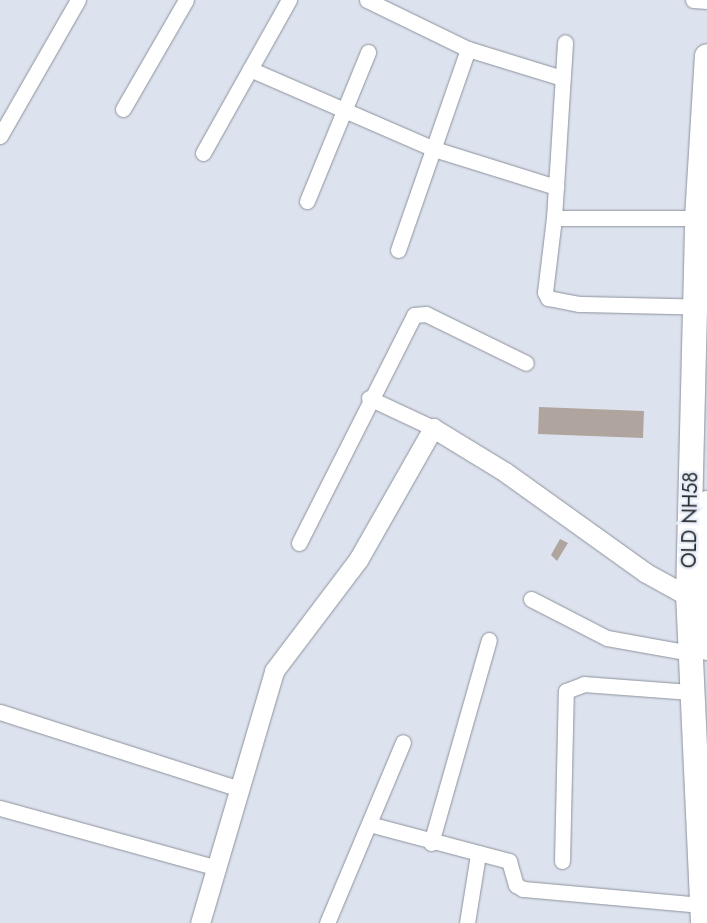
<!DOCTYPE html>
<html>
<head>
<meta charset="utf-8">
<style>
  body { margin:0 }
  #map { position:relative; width:707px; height:923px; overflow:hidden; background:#dde3ee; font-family:Jost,sans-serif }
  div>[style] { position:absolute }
  .building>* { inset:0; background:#b0a49f }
  .roads { filter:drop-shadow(0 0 1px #8c929c) drop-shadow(0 0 1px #8c929c) }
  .minor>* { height:15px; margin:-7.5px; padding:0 7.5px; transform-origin:7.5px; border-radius:7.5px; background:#fff }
  .tertiary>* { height:19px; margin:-9.5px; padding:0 9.5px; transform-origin:9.5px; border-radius:9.5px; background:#fff }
  .primary>* { height:24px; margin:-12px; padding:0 12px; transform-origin:12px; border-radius:12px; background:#fff }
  span { translate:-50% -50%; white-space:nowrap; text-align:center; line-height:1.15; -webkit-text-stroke:5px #eaf0fb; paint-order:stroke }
  .street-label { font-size:20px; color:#25272b }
</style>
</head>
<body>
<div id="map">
  <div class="building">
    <i style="clip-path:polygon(539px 407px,644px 411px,643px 438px,538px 434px)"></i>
    <i style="clip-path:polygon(560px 539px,568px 543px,557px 561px,551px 555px)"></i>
  </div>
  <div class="roads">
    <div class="minor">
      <i style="left:367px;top:0;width:112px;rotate:25.9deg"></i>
      <i style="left:468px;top:49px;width:98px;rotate:17.1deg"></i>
      <i style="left:693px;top:0;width:14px;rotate:4deg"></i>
      <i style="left:250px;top:69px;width:201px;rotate:23.5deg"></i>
      <i style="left:434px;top:149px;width:128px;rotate:17.3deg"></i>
      <i style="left:123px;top:109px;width:126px;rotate:-60deg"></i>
      <i style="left:0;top:136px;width:157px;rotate:-60.2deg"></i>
      <i style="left:203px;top:153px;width:176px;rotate:-60.7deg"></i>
      <i style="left:307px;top:201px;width:161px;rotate:-67.7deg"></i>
      <i style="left:554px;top:218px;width:176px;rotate:-86.4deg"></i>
      <i style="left:706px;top:218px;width:152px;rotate:180deg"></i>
      <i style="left:554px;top:218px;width:75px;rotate:96.9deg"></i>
      <i style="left:545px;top:292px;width:7px;rotate:63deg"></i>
      <i style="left:548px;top:298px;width:32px;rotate:11deg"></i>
      <i style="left:579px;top:304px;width:128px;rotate:1.3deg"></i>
      <i style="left:398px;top:250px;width:213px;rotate:-70.8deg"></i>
      <i style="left:369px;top:398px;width:71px;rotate:25.1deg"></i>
      <i style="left:299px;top:543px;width:255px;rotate:-63.2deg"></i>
      <i style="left:414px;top:315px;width:12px;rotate:-5deg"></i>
      <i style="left:426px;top:314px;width:111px;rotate:26.1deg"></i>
      <i style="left:531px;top:599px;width:85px;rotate:27.2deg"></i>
      <i style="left:607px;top:638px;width:84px;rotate:10.2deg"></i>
      <i style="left:0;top:712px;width:249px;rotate:17.8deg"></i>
      <i style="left:0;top:808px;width:222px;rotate:15.4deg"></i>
      <i style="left:369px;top:824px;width:145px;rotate:14.8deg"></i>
      <i style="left:509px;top:861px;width:25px;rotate:74deg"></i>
      <i style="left:516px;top:885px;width:8px;rotate:30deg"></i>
      <i style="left:523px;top:889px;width:180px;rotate:5.1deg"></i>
      <i style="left:431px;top:843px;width:211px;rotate:-74.1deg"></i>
      <i style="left:562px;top:861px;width:170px;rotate:-88.7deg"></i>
      <i style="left:566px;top:691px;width:19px;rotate:-21deg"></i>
      <i style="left:584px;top:684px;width:106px;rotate:4.3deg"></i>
      <i style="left:327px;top:923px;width:196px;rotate:-67.2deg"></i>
      <i style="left:467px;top:923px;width:70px;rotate:-80.9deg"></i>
    </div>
    <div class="tertiary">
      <i style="left:200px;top:923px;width:263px;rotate:-73.6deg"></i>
      <i style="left:274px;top:671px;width:139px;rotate:-52.9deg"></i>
      <i style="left:358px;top:560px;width:152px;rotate:-60.4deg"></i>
      <i style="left:433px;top:428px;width:84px;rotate:31.4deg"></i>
      <i style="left:505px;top:472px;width:173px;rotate:35.6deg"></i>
      <i style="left:646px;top:573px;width:48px;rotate:28.7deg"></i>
    </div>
    <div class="primary">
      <i style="left:707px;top:503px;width:145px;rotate:90deg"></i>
      <i style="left:703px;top:923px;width:327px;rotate:-92.6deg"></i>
      <i style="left:688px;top:596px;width:378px;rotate:-88.6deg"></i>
      <i style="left:697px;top:218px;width:162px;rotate:-86.5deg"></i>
    </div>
  </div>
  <div class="street-label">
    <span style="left:690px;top:520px;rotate:-89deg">OLD NH58</span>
  </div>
</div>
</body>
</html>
